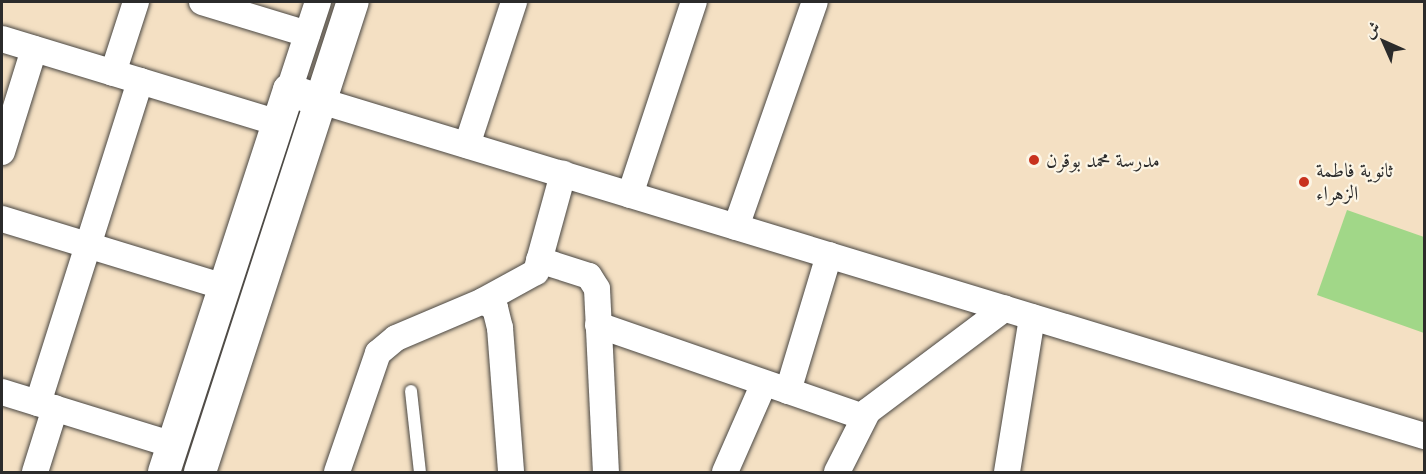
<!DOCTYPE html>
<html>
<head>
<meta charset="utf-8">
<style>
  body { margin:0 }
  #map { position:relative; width:1426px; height:474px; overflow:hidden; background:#f4e0c3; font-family:"Libre Caslon Text",Amiri,serif }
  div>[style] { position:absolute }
  .green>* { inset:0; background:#a1d788 }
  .roads { filter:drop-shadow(0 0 2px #494642) drop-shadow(0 0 2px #494642) }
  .service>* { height:12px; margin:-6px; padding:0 6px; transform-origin:6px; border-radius:6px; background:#fff }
  .minor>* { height:26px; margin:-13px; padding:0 13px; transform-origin:13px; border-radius:13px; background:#fff }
  .tertiary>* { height:32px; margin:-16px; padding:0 16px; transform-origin:16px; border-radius:16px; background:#fff }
  .dots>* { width:16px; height:16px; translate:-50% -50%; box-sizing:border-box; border:3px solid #fcf5e5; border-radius:50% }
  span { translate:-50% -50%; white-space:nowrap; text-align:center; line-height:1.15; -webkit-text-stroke:4.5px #fcf5e5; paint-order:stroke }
  .poi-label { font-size:20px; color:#2b2b2b }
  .left { translate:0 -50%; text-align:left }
  .frame { position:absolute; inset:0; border:3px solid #2b2b2b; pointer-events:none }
  .north { position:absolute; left:1354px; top:12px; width:60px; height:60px; -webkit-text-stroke:4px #fcf5e5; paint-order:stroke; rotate:315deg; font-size:16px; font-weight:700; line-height:24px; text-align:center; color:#2b2b2b }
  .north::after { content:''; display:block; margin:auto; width:21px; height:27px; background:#2b2b2b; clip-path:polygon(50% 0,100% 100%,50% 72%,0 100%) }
</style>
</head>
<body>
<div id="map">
  <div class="green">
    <i style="clip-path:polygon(1347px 210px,1424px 237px,1424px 333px,1317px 295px)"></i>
  </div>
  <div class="roads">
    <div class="service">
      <i style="left:411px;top:391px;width:81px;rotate:83.7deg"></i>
    </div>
    <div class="minor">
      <i style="left:202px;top:2px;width:110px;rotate:16.9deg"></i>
      <i style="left:2px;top:39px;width:288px;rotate:16.9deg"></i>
      <i style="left:113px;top:73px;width:75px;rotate:-72.1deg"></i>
      <i style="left:289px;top:90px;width:93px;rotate:-71.8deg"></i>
      <i style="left:321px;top:101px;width:1153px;rotate:16.89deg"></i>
      <i style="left:467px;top:145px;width:151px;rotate:-71.8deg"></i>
      <i style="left:2px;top:152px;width:108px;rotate:-72.7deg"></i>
      <i style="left:630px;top:195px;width:203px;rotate:-71.7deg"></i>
      <i style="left:2px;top:219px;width:233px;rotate:17deg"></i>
      <i style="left:736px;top:227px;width:238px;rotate:-70.7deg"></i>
      <i style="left:539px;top:260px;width:52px;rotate:17.7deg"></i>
      <i style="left:589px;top:276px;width:15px;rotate:58deg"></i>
      <i style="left:597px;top:289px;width:183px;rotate:87.2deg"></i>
      <i style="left:483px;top:301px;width:60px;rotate:-28.7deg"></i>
      <i style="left:536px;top:272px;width:102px;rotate:-74.6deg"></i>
      <i style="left:598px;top:325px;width:281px;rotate:19.1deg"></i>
      <i style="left:788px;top:391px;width:142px;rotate:-73.2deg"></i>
      <i style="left:2px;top:392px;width:179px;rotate:17.2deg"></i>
      <i style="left:38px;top:403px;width:338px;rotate:-72.4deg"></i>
      <i style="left:35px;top:472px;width:67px;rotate:-72.6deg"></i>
      <i style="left:337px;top:472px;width:126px;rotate:-71deg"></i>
      <i style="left:378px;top:353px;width:23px;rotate:-40deg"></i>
      <i style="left:396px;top:338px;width:95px;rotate:-23deg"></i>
      <i style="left:483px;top:301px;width:14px;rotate:30deg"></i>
      <i style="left:495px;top:308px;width:21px;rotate:76deg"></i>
      <i style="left:500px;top:328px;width:144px;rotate:85.6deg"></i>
      <i style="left:725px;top:472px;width:97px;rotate:-66.3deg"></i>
      <i style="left:837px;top:472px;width:68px;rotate:-63.1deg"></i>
      <i style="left:868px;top:411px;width:171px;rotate:-36.9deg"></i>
      <i style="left:1007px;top:472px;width:157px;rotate:-80.8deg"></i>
    </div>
    <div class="tertiary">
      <i style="left:164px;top:472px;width:402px;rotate:-71.9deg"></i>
      <i style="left:289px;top:90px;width:34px;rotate:19deg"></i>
      <i style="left:200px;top:472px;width:494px;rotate:-72deg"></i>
    </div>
  </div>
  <div class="dots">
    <i style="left:1034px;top:160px;background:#c8321e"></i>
    <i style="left:1304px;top:182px;background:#c8321e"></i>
  </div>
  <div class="poi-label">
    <span class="left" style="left:1046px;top:160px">مدرسة محمد بوقرن</span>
    <span class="left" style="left:1316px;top:182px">ثانوية فاطمة<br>الزهراء</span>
  </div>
  <div class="frame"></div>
  <div class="north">ش</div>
</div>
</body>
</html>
